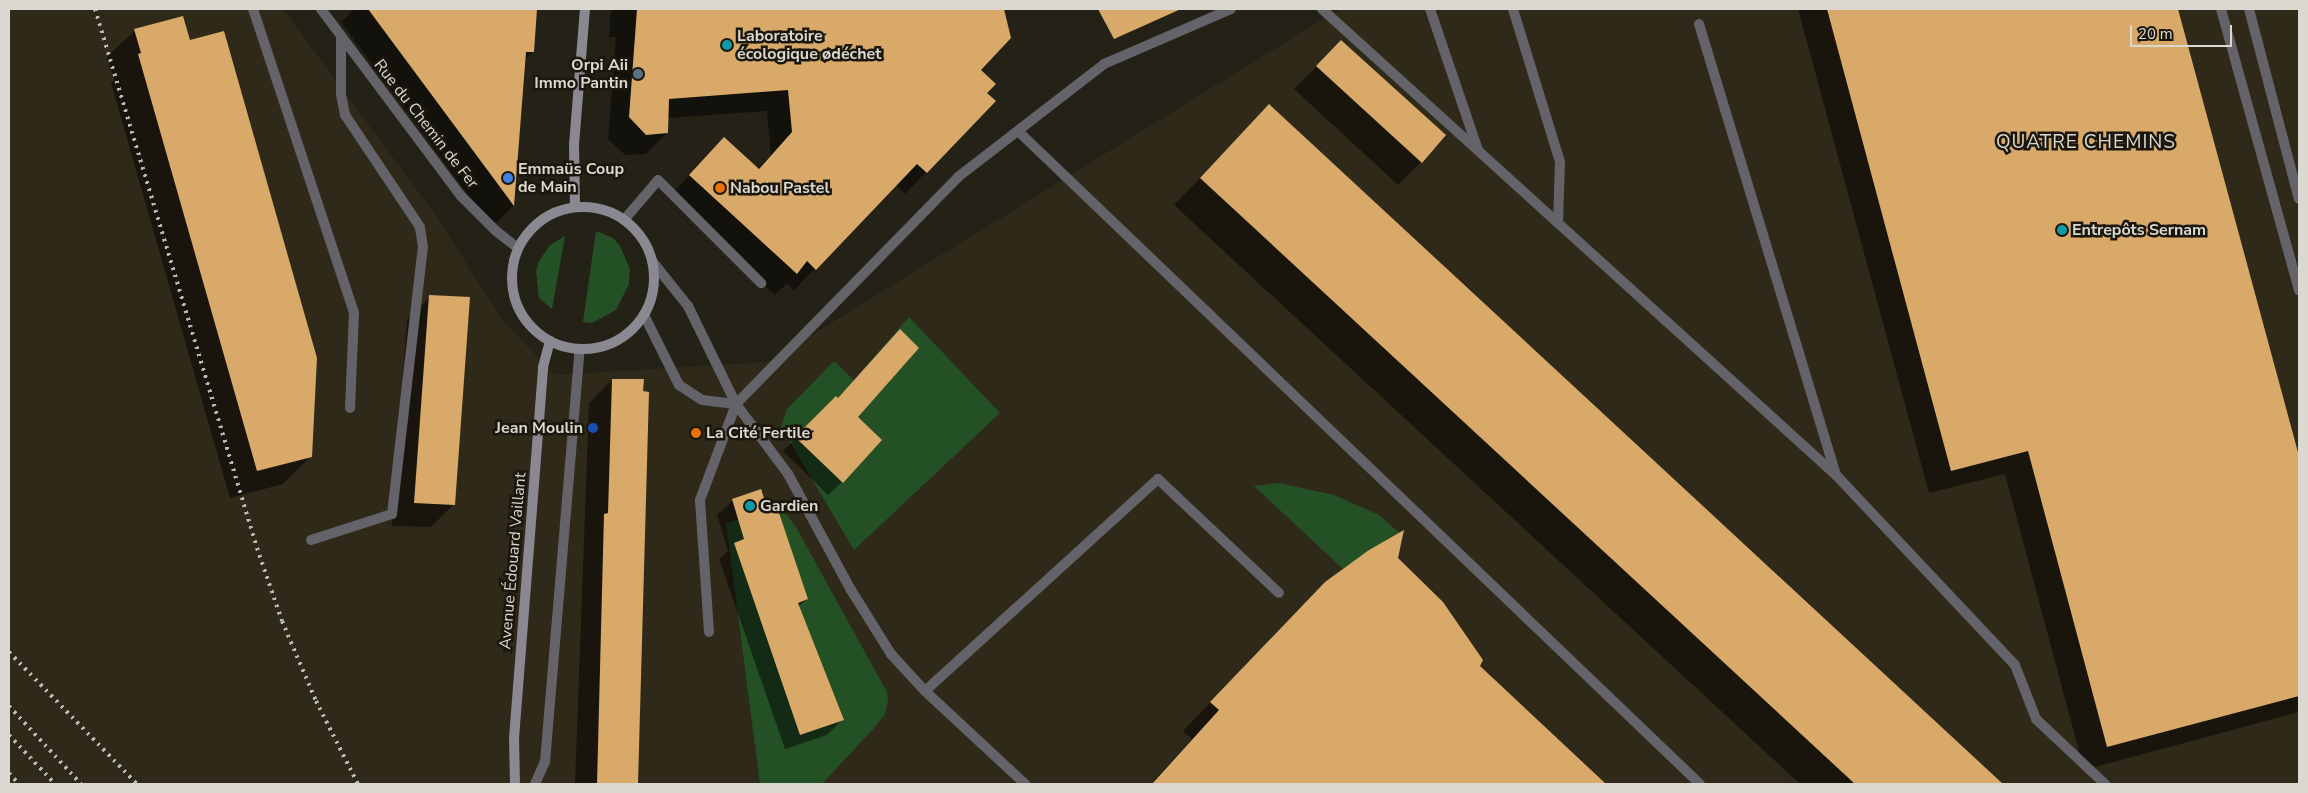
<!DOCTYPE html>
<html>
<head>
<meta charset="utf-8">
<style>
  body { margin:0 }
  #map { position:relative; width:2308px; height:793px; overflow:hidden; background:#242116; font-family:"Nunito Sans",sans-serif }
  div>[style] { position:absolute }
  .built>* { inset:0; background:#2f2919 }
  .green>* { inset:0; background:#245026 }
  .shadow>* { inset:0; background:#0007 }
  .building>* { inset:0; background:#d8a969 }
  .service>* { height:10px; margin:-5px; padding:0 5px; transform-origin:5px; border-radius:5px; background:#646369 }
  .minor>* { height:10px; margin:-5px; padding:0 5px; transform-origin:5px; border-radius:5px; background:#646369 }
  .secondary>* { height:10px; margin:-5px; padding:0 5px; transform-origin:5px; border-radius:5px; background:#8a8992 }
  .secondary>.ring { margin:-5px; padding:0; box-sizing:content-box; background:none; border:10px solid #8a8992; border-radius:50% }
  .rail>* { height:4px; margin-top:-2px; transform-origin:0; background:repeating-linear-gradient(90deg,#bbb9b1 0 2.5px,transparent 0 7.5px) }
  .dots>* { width:14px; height:14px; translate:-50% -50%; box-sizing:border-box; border:2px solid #1b170d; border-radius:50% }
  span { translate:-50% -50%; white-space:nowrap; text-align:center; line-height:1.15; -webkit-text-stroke:5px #1b170d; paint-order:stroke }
  .poi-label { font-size:16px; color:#dad8d1; font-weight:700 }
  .left { translate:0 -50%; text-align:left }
  .right { translate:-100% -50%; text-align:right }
  .street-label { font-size:16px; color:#dad8d1 }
  .quarter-label { font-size:19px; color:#dad8d1; letter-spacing:1px }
  .frame { position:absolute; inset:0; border:10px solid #dad8d1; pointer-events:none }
  .scale { position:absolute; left:2130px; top:25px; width:102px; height:22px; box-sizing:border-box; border:2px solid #dad8d1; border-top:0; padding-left:6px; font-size:15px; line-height:18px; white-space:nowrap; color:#dad8d1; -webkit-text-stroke:4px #1b170d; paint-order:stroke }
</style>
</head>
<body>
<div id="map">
  <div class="built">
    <i style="clip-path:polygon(9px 9px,283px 9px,437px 217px,503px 321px,555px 375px,768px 362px,1339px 9px,2299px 9px,2299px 784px,9px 784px)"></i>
  </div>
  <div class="green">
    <i style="clip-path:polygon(596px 231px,613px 238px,620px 246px,630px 269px,629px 284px,616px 310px,592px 323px,583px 322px)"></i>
    <i style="clip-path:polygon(565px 236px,552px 309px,539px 298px,536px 271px,539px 261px,550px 245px)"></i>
    <i style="clip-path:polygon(909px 317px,1000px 413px,854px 550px,781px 427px,787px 409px,834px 361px,854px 380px)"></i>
    <i style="clip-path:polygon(1279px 483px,1334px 495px,1379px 515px,1403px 536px,1389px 539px,1343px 569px,1254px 486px)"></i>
    <i style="clip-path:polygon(778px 510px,785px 512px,797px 529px,887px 692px,888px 701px,885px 714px,874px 728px,822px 784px,760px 784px,726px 523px)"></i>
  </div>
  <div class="shadow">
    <i style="clip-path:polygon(355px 9px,529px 9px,533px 52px,524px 60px,513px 206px,492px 227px,341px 22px)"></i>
    <i style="clip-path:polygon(611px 9px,1002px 9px,1010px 38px,979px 70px,984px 94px,991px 104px,905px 194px,896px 185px,794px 290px,787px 283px,775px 295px,669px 197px,724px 138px,757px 169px,771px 155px,767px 111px,667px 118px,667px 133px,646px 154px,625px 155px,608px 139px,616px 37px,609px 37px)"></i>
    <i style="clip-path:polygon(1798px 9px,2177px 9px,2299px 462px,2299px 712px,2084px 770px,2005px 474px,1929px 493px)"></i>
    <i style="clip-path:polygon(135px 30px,189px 41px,311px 456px,283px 484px,230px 498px,111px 83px,114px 80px,107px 57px)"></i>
    <i style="clip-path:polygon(1341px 42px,1421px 162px,1398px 185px,1294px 89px)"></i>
    <i style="clip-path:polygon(1269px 106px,2002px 784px,1800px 784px,1174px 205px)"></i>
    <i style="clip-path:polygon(430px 297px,454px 504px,431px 527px,392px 526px,407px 320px)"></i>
    <i style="clip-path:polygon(612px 380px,647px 393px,637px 784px,575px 784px,589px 403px)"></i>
    <i style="clip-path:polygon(836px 398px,856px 417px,842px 482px,828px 495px,783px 451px)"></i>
    <i style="clip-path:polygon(733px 500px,768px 514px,807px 599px,798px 607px,842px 720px,827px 735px,785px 749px,719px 559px,728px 551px,717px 515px)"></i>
    <i style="clip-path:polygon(1396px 559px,1478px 666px,1604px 784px,1151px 784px,1192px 739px,1183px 731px,1297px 612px)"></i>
  </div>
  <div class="building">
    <i style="clip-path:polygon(368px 9px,537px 9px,534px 52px,526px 52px,514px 206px)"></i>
    <i style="clip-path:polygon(637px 9px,1004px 9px,1011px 38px,981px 70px,996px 84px,987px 93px,996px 101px,927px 173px,917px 164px,816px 270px,807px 261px,797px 274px,689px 175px,724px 137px,759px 169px,792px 132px,788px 90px,669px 99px,668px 133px,646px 135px,629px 117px)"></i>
    <i style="clip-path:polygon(1098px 9px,1181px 9px,1114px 39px)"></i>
    <i style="clip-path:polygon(1827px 9px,2178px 9px,2299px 456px,2299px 696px,2107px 747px,2028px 451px,1951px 471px)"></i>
    <i style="clip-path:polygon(183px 16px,190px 40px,224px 31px,317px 358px,312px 457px,257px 471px,138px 54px,141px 53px,134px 29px)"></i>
    <i style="clip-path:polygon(1341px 40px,1446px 135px,1422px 163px,1316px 66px)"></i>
    <i style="clip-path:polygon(1269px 104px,2003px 784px,1855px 784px,1200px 178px)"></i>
    <i style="clip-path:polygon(429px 295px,470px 297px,455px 505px,414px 503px)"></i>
    <i style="clip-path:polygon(900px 329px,919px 348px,858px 417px,882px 440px,843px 483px,795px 437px,836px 396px,838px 398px)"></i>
    <i style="clip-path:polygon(612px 379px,644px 379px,643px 391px,649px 392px,638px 784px,597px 784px,604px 514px,608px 513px)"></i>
    <i style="clip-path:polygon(761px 489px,769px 513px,778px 510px,808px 599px,798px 603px,844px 720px,800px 735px,734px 543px,744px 539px,732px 499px)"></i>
    <i style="clip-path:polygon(1404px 530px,1398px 558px,1443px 602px,1483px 660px,1480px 666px,1606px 784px,1152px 784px,1219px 710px,1210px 702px,1325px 582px,1369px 550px)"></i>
  </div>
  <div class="service">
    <i style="left:253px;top:9px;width:320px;rotate:71.6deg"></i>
    <i style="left:354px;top:313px;width:95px;rotate:92.4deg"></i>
    <i style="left:1322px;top:9px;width:694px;rotate:42.2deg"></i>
    <i style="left:1836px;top:475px;width:261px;rotate:46.7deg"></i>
    <i style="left:2015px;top:665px;width:58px;rotate:68.7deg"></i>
    <i style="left:2036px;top:719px;width:95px;rotate:43.3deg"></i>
    <i style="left:1430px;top:9px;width:149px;rotate:71.2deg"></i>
    <i style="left:1513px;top:9px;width:160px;rotate:72.9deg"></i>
    <i style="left:1560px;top:162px;width:60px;rotate:91.9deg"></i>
    <i style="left:2221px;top:9px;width:292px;rotate:74.5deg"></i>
    <i style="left:1699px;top:24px;width:470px;rotate:73.1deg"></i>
    <i style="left:1018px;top:131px;width:944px;rotate:43.76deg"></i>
    <i style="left:624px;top:220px;width:52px;rotate:-49.6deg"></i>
    <i style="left:658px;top:180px;width:146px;rotate:45deg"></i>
    <i style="left:652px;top:261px;width:58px;rotate:51.3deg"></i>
    <i style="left:688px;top:306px;width:109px;rotate:63.9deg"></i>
    <i style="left:736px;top:404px;width:87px;rotate:53.4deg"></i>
    <i style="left:788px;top:474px;width:132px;rotate:61.5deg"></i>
    <i style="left:851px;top:590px;width:75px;rotate:58deg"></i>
    <i style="left:891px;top:654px;width:50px;rotate:47.4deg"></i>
    <i style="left:925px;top:691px;width:137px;rotate:42.9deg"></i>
    <i style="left:644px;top:315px;width:78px;rotate:63.4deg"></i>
    <i style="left:679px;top:385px;width:27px;rotate:33deg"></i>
    <i style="left:702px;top:400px;width:34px;rotate:7deg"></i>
    <i style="left:311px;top:540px;width:85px;rotate:-17.8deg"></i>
    <i style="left:392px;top:514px;width:269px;rotate:-83.4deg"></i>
    <i style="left:423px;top:247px;width:20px;rotate:-99deg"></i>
    <i style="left:420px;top:227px;width:135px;rotate:-123.8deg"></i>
    <i style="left:345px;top:115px;width:21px;rotate:-101deg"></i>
    <i style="left:341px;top:94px;width:57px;rotate:-90deg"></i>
    <i style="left:709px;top:632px;width:132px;rotate:-93.9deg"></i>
    <i style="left:700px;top:500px;width:103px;rotate:-69.4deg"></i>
    <i style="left:736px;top:404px;width:318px;rotate:-45.6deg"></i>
    <i style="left:958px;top:177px;width:185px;rotate:-37.7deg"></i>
    <i style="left:1104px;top:64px;width:138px;rotate:-23.4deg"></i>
    <i style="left:925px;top:691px;width:315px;rotate:-42.3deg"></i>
    <i style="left:1158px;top:479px;width:166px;rotate:43.3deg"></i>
    <i style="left:535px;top:784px;width:24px;rotate:-66deg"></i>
    <i style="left:545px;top:762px;width:414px;rotate:-85.2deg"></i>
  </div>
  <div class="minor">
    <i style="left:321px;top:9px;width:234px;rotate:53.2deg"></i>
    <i style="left:461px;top:196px;width:49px;rotate:45deg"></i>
    <i style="left:496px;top:231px;width:28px;rotate:38deg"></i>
    <i style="left:2249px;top:9px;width:196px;rotate:75.3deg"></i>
  </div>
  <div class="secondary">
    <i class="ring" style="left:512px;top:207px;width:132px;height:132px"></i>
    <i style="left:575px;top:207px;width:62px;rotate:-90.9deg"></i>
    <i style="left:574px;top:145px;width:136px;rotate:-85.4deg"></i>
    <i style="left:515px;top:784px;width:46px;rotate:-91.2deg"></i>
    <i style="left:514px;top:738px;width:372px;rotate:-85.5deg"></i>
    <i style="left:543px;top:367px;width:27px;rotate:-75deg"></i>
  </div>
  <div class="rail">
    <i style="left:95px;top:9px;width:563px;rotate:73.27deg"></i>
    <i style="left:257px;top:548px;width:77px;rotate:71.1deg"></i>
    <i style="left:282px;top:621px;width:87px;rotate:67deg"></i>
    <i style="left:316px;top:701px;width:93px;rotate:63.2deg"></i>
    <i style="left:9px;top:652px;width:184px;rotate:45.9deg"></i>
    <i style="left:9px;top:706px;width:106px;rotate:47.3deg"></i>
    <i style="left:9px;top:735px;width:67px;rotate:46.8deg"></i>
    <i style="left:9px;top:773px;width:15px;rotate:48deg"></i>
  </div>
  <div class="dots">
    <i style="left:727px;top:45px;background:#0f9aa8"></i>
    <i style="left:638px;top:74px;background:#5c6f8a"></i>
    <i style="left:508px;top:178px;background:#3f7fe0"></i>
    <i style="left:720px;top:188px;background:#e8710a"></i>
    <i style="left:2062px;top:230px;background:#0f9aa8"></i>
    <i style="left:593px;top:428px;background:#1a4fb4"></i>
    <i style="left:696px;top:433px;background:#e8710a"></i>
    <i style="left:750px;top:506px;background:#0f9aa8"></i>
  </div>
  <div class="poi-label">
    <span class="left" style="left:737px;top:45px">Laboratoire<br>écologique ødéchet</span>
    <span class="right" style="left:628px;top:74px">Orpi Aii<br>Immo Pantin</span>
    <span class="left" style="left:518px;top:178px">Emmaüs Coup<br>de Main</span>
    <span class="left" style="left:730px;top:188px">Nabou Pastel</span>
    <span class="left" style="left:2072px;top:230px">Entrepôts Sernam</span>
    <span class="right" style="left:583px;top:428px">Jean Moulin</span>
    <span class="left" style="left:706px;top:433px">La Cité Fertile</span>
    <span class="left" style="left:760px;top:506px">Gardien</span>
  </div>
  <div class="street-label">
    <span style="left:426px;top:124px;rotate:52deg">Rue du Chemin de Fer</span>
    <span style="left:513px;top:561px;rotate:-85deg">Avenue Édouard Vaillant</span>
  </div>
  <div class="quarter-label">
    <span style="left:2086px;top:143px">QUATRE CHEMINS</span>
  </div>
  <div class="frame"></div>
  <div class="scale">20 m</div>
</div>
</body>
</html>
